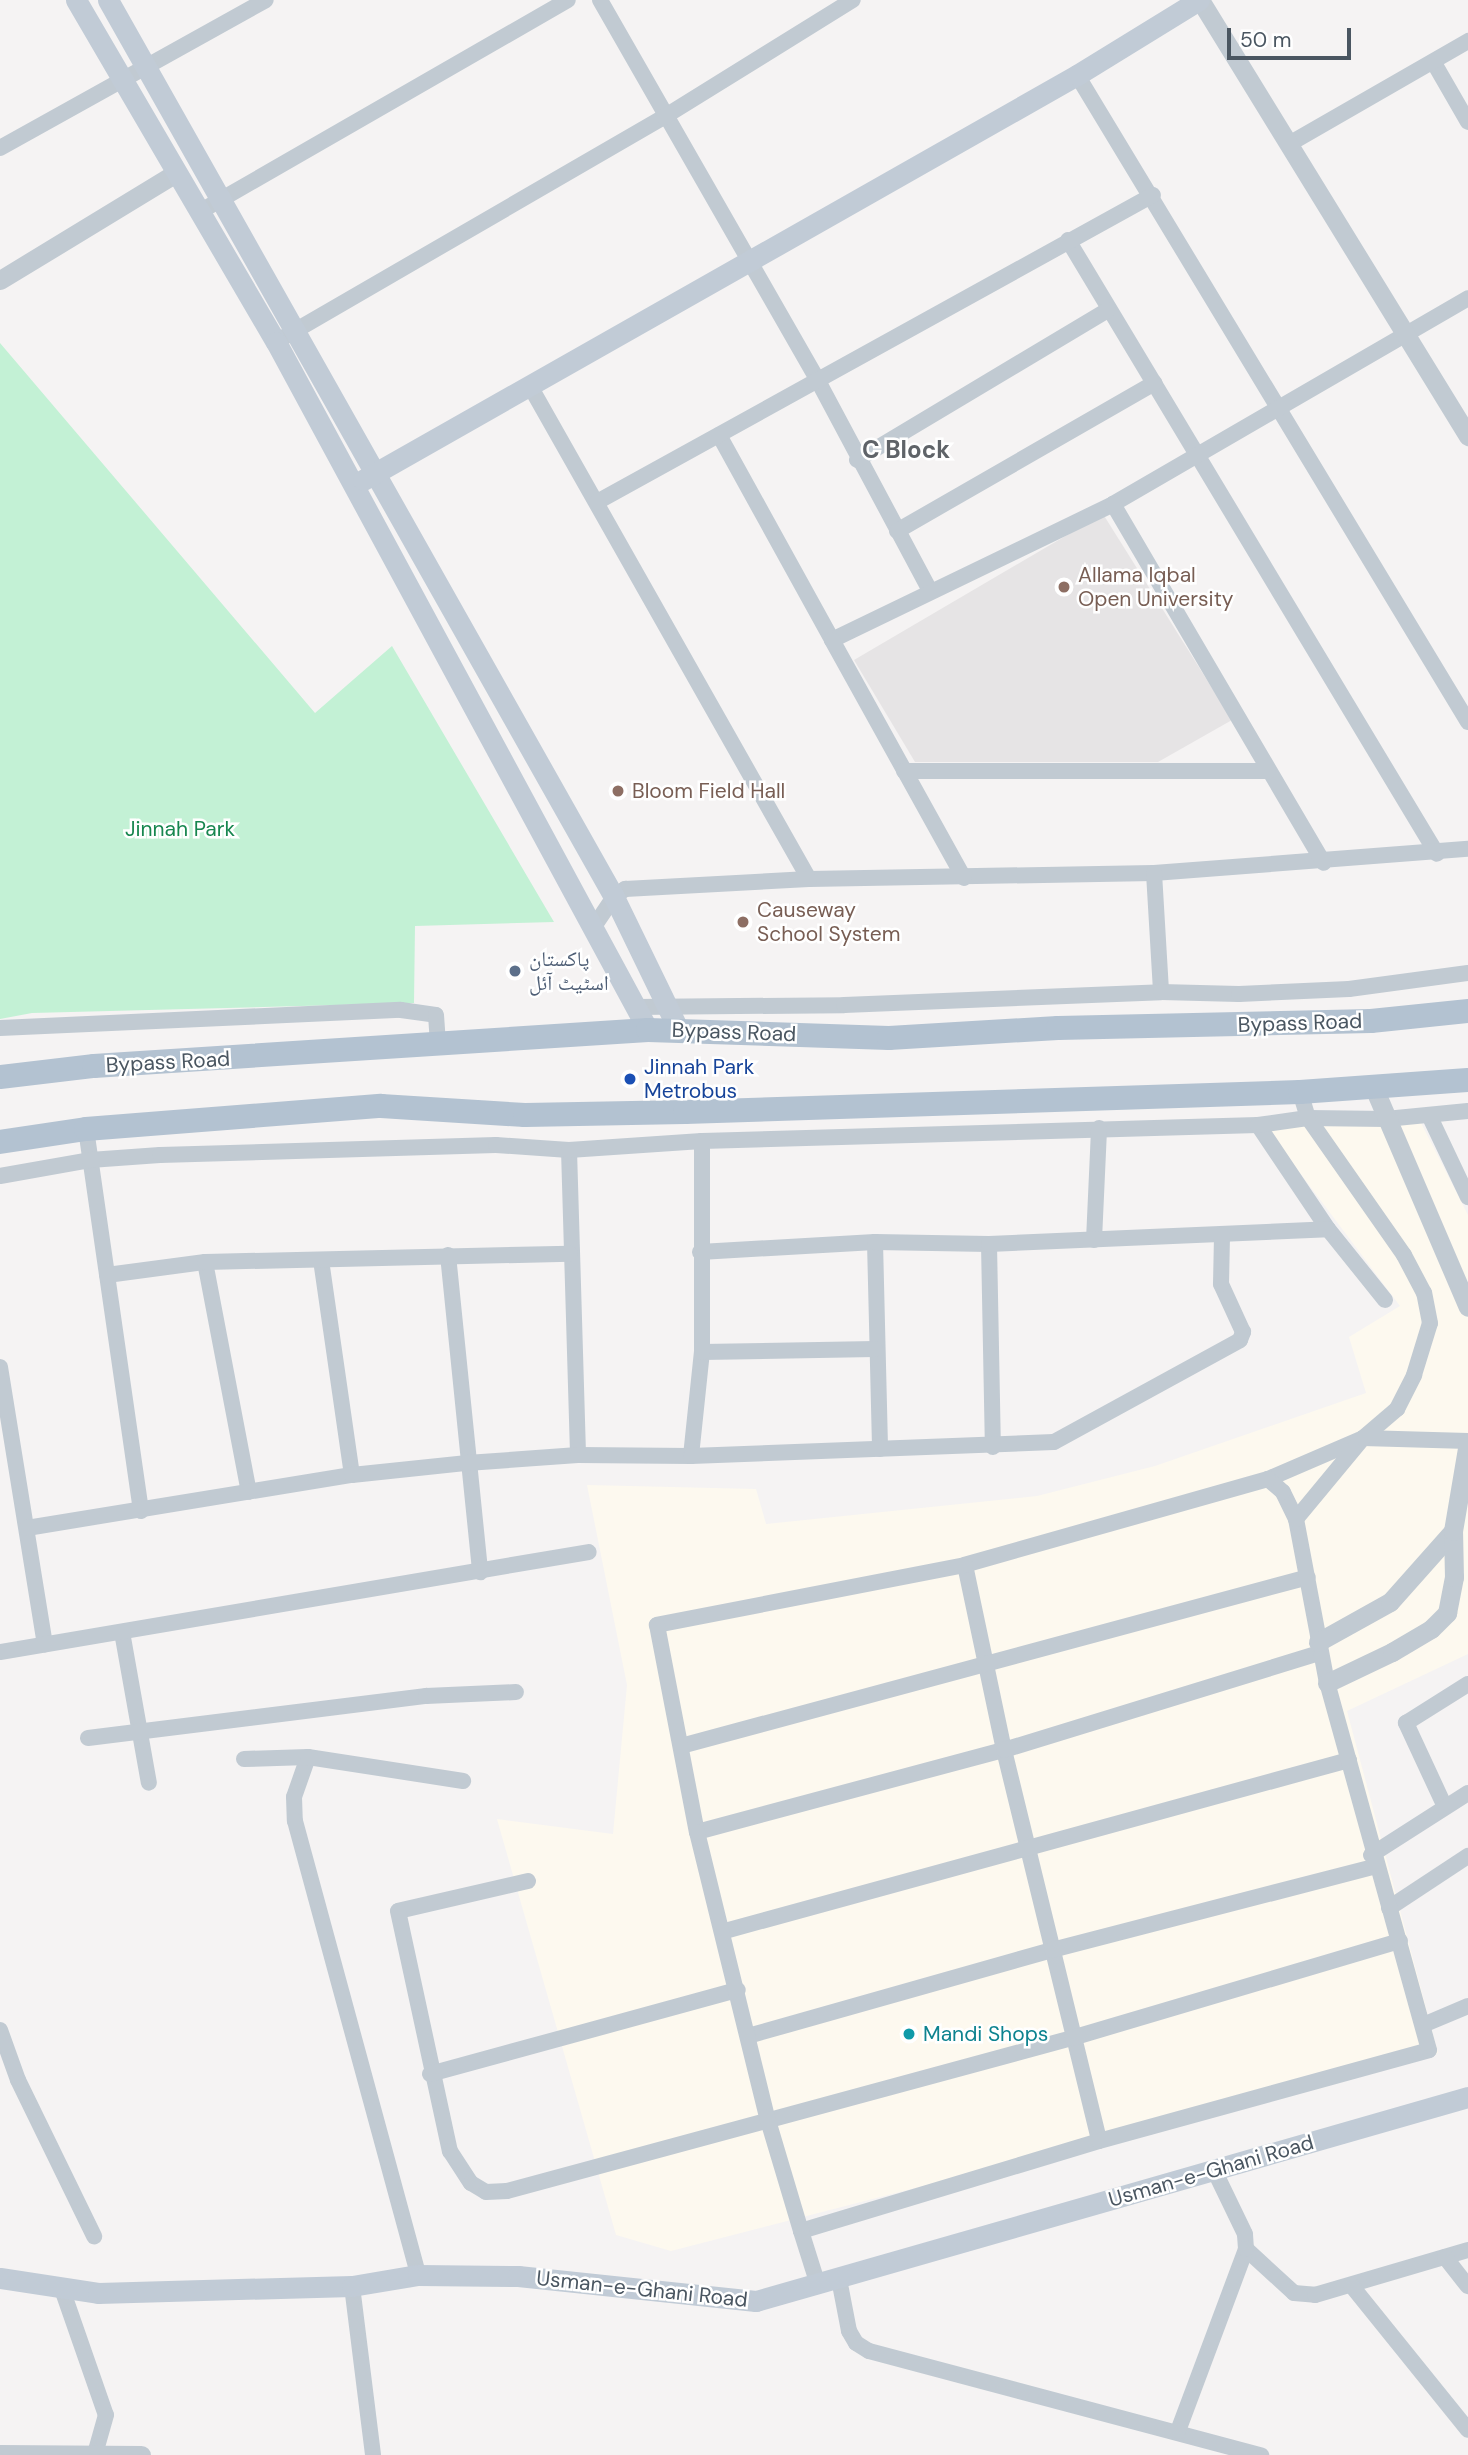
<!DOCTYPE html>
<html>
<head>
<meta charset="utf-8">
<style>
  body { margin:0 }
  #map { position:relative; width:1468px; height:2455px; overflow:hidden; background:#f5f3f3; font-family:"DM Sans","Noto Naskh Arabic",sans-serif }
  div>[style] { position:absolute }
  .commercial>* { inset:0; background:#fdf9ef }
  .education>* { inset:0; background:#e6e4e5 }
  .green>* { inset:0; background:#c3f1d5 }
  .minor>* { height:16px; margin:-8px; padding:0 8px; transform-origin:8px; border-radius:8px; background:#c1cad2 }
  .tertiary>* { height:19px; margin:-9.5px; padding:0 9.5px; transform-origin:9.5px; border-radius:9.5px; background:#c1cad2 }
  .secondary>* { height:21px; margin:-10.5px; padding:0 10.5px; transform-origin:10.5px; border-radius:10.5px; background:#c1cbd6 }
  .primary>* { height:24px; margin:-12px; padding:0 12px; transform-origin:12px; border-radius:12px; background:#b3c2d1 }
  .dots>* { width:19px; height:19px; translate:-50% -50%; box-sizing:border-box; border:4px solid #fff; border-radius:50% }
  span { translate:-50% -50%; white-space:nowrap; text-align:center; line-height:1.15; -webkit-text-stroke:5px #fff; paint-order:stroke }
  .education-label { font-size:21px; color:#785e54 }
  .left { translate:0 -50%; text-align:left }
  .park-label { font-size:21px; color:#17864f }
  .service-label { font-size:21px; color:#4e5e75 }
  .street-label { font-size:21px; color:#4a5661 }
  .transit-label { font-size:21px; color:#164399 }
  .culture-label { font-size:21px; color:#0d838f }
  .quarter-label { font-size:24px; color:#5f6368; font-weight:700 }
  .scale { position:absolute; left:1227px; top:28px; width:124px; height:32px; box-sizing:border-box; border:4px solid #4a5661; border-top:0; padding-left:9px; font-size:21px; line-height:24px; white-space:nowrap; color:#4a5661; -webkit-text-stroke:5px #fff; paint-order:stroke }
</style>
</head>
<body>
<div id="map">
  <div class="commercial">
    <i style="clip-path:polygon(1418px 1117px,1468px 1215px,1468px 1654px,1347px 1711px,1438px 2053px,671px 2251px,616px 2235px,497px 1819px,613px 1834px,627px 1685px,587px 1485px,756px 1489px,766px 1524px,1037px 1496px,1155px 1466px,1366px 1393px,1349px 1337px,1400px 1306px,1267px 1129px)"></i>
  </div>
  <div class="education">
    <i style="clip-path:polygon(1103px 514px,1232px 720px,1158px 762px,915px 762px,854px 660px)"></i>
  </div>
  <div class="green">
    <i style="clip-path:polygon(0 343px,315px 713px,392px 646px,554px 922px,415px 926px,414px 1003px,32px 1013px,0 1019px)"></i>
  </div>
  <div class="minor">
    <i style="left:600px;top:0;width:437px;rotate:60.2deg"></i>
    <i style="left:817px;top:379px;width:238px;rotate:61.9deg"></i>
    <i style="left:1434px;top:63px;width:68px;rotate:60deg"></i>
    <i style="left:1077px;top:75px;width:756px;rotate:58.85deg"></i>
    <i style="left:1289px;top:144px;width:207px;rotate:-29.9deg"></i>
    <i style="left:0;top:148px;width:304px;rotate:-29.1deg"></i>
    <i style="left:201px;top:211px;width:423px;rotate:-29.9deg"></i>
    <i style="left:1068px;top:240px;width:716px;rotate:59deg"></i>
    <i style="left:286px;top:336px;width:437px;rotate:-30.1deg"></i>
    <i style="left:664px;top:117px;width:222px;rotate:-31.8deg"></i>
    <i style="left:530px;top:386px;width:566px;rotate:60.49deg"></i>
    <i style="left:809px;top:879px;width:345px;rotate:-1deg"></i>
    <i style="left:1154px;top:873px;width:315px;rotate:-4.4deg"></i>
    <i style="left:719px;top:435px;width:234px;rotate:61.1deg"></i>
    <i style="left:832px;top:640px;width:312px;rotate:-25.8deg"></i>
    <i style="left:1113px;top:504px;width:410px;rotate:-30.1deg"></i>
    <i style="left:857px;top:460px;width:292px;rotate:-30.9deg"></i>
    <i style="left:597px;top:502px;width:635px;rotate:-28.91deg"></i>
    <i style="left:1113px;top:504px;width:416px;rotate:59.6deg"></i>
    <i style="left:897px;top:531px;width:297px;rotate:-29.9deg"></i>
    <i style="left:832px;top:640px;width:272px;rotate:61deg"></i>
    <i style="left:904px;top:771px;width:364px"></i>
    <i style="left:1154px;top:873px;width:119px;rotate:86.6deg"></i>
    <i style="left:593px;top:928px;width:37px;rotate:-56deg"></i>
    <i style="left:614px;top:897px;width:14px;rotate:-36deg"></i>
    <i style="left:625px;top:889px;width:184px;rotate:-3.1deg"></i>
    <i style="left:635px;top:1007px;width:209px;rotate:-0.5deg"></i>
    <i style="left:844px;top:1005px;width:317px;rotate:-2.3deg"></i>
    <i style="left:1161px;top:992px;width:78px;rotate:1.5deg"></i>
    <i style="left:1239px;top:994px;width:110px;rotate:-2.6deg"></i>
    <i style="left:1349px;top:989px;width:120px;rotate:-7.7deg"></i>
    <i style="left:0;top:1028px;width:401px;rotate:-2.6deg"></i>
    <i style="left:401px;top:1010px;width:35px;rotate:8deg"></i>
    <i style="left:436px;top:1015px;width:28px;rotate:86deg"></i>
    <i style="left:1429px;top:1115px;width:91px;rotate:64.6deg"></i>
    <i style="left:1258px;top:1125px;width:125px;rotate:56.1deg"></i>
    <i style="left:1328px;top:1229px;width:91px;rotate:51.2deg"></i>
    <i style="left:86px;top:1129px;width:386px;rotate:81.8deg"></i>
    <i style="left:569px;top:1150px;width:305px;rotate:88.3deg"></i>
    <i style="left:0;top:1176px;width:91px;rotate:-10.1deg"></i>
    <i style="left:90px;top:1160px;width:70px;rotate:-4.1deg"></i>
    <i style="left:160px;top:1155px;width:336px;rotate:-1.7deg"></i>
    <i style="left:496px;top:1145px;width:73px;rotate:3.9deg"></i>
    <i style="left:569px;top:1150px;width:133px;rotate:-3.9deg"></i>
    <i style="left:702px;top:1141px;width:556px;rotate:-1.65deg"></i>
    <i style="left:1258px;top:1125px;width:50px;rotate:-8deg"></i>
    <i style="left:1308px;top:1118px;width:78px;rotate:0.7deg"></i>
    <i style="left:1386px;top:1119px;width:82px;rotate:-5.6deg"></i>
    <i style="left:1094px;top:1240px;width:112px;rotate:-87.4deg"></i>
    <i style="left:875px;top:1242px;width:207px;rotate:88.6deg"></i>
    <i style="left:989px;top:1244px;width:203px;rotate:88.9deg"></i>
    <i style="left:700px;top:1252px;width:175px;rotate:-3.3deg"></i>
    <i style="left:875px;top:1242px;width:114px;rotate:1deg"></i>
    <i style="left:989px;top:1244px;width:339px;rotate:-2.5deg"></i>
    <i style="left:448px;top:1255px;width:319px;rotate:84.2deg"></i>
    <i style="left:321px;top:1260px;width:217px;rotate:81.8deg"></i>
    <i style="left:205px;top:1262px;width:234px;rotate:79.2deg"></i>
    <i style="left:107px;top:1275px;width:99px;rotate:-7.6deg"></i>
    <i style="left:205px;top:1262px;width:365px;rotate:-1.3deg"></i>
    <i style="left:702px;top:1352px;width:173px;rotate:-1deg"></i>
    <i style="left:0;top:1367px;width:281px;rotate:80.8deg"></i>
    <i style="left:691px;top:1456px;width:105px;rotate:-84deg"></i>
    <i style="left:702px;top:1352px;width:211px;rotate:-90deg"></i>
    <i style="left:1268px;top:1479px;width:103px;rotate:-23.3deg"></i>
    <i style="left:1363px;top:1438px;width:105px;rotate:1.6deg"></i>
    <i style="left:1296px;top:1519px;width:105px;rotate:-50.4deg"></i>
    <i style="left:1363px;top:1438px;width:45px;rotate:-40.5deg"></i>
    <i style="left:1397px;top:1409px;width:38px;rotate:-63deg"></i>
    <i style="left:1414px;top:1375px;width:54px;rotate:-72.9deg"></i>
    <i style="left:1430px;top:1323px;width:31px;rotate:-101deg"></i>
    <i style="left:1424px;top:1293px;width:43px;rotate:-117.8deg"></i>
    <i style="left:1404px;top:1255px;width:167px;rotate:-125deg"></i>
    <i style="left:1308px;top:1118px;width:27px;rotate:-107deg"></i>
    <i style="left:27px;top:1528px;width:329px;rotate:-9.3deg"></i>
    <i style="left:352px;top:1475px;width:116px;rotate:-6deg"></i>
    <i style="left:467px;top:1463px;width:111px;rotate:-4.1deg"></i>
    <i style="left:578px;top:1455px;width:113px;rotate:0.5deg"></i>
    <i style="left:691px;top:1456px;width:363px;rotate:-2.2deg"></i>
    <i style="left:1054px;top:1442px;width:212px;rotate:-28.7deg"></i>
    <i style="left:1240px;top:1340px;width:9px;rotate:-69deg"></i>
    <i style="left:1243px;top:1332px;width:53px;rotate:-114.6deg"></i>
    <i style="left:1221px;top:1284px;width:49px;rotate:-88.8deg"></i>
    <i style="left:965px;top:1565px;width:189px;rotate:78.1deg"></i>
    <i style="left:1004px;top:1750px;width:402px;rotate:76.3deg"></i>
    <i style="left:122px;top:1632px;width:153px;rotate:79.9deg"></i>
    <i style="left:0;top:1652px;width:597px;rotate:-9.64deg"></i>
    <i style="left:88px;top:1738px;width:341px;rotate:-7.1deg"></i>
    <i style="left:426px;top:1696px;width:90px;rotate:-2.5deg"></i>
    <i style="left:681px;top:1746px;width:649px;rotate:-15.08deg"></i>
    <i style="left:308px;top:1757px;width:42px;rotate:109.3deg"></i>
    <i style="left:294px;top:1797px;width:24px;rotate:88deg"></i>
    <i style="left:295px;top:1821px;width:470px;rotate:74.8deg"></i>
    <i style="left:244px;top:1759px;width:64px;rotate:-1.8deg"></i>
    <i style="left:308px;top:1757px;width:157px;rotate:8.8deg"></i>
    <i style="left:1445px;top:1807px;width:93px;rotate:-114.9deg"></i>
    <i style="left:1406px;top:1723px;width:73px;rotate:-32.2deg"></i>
    <i style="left:697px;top:1832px;width:318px;rotate:-15deg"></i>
    <i style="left:1004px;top:1750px;width:331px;rotate:-17.1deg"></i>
    <i style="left:1371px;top:1855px;width:115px;rotate:-32.6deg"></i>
    <i style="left:528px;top:1881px;width:133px;rotate:167deg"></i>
    <i style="left:398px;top:1911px;width:246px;rotate:77.8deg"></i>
    <i style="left:450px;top:2151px;width:38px;rotate:57deg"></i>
    <i style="left:471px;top:2183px;width:17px;rotate:31deg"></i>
    <i style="left:486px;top:2192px;width:21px;rotate:-3deg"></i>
    <i style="left:507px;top:2191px;width:585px;rotate:-15.15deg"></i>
    <i style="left:1072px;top:2038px;width:342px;rotate:-16.5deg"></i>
    <i style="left:1389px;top:1908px;width:95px;rotate:-33.4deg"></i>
    <i style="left:725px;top:1931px;width:647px;rotate:-15.33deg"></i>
    <i style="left:1423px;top:2025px;width:49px;rotate:-22.9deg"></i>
    <i style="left:0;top:2030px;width:53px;rotate:70.2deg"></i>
    <i style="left:18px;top:2080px;width:174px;rotate:64deg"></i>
    <i style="left:748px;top:2036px;width:316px;rotate:-15.8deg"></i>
    <i style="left:1052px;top:1950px;width:335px;rotate:-14.5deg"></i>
    <i style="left:430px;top:2074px;width:319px;rotate:-15.3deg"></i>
    <i style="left:801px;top:2231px;width:311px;rotate:-16.8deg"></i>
    <i style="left:1099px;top:2141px;width:342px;rotate:-15.4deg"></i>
    <i style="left:1429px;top:2050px;width:381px;rotate:-105.5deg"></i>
    <i style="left:1327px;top:1683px;width:167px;rotate:-100.7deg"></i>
    <i style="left:1296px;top:1519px;width:30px;rotate:-116deg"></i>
    <i style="left:1283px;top:1492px;width:20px;rotate:-139deg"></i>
    <i style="left:1268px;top:1479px;width:315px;rotate:164.2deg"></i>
    <i style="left:965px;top:1565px;width:314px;rotate:169deg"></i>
    <i style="left:657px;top:1625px;width:211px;rotate:79.1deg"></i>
    <i style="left:697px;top:1832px;width:293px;rotate:76.2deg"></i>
    <i style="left:767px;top:2117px;width:119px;rotate:73.4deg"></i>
    <i style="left:801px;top:2231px;width:57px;rotate:72.5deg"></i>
    <i style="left:1246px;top:2249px;width:65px;rotate:42.5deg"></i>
    <i style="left:1294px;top:2293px;width:21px;rotate:5deg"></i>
    <i style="left:1315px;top:2295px;width:159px;rotate:-16.4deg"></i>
    <i style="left:1445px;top:2257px;width:37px;rotate:52deg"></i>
    <i style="left:839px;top:2279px;width:53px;rotate:79.1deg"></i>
    <i style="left:849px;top:2331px;width:14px;rotate:60deg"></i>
    <i style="left:856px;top:2343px;width:15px;rotate:32deg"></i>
    <i style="left:869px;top:2351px;width:406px;rotate:14.9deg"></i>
    <i style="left:1351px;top:2285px;width:186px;rotate:51.1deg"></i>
    <i style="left:352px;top:2286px;width:170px;rotate:82.9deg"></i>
    <i style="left:62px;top:2289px;width:133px;rotate:70.8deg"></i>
    <i style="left:106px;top:2415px;width:41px;rotate:105.8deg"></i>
    <i style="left:1178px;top:2431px;width:194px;rotate:-69.5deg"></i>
    <i style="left:1246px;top:2249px;width:15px;rotate:-94deg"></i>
    <i style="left:1245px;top:2234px;width:71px;rotate:-115.8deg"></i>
  </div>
  <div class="tertiary">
    <i style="left:1200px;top:0;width:512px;rotate:58.42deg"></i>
    <i style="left:0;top:280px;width:206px;rotate:-31.3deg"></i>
    <i style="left:1374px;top:1088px;width:238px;rotate:66.8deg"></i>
    <i style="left:1318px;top:1642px;width:82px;rotate:-29.1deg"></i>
    <i style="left:1390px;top:1602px;width:95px;rotate:-48.4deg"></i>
    <i style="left:1327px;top:1683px;width:72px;rotate:-25.5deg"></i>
    <i style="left:1392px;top:1652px;width:45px;rotate:-30.5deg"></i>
    <i style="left:1431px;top:1629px;width:23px;rotate:-45deg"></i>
    <i style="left:1447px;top:1613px;width:37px;rotate:-79deg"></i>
    <i style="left:1454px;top:1577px;width:46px;rotate:-91.2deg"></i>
    <i style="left:1453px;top:1531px;width:90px;rotate:-80.4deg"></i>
    <i style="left:0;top:2454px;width:141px;rotate:0.4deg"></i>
  </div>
  <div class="secondary">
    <i style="left:76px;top:0;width:396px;rotate:59.7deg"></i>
    <i style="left:276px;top:342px;width:782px;rotate:61.6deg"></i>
    <i style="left:108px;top:0;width:1030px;rotate:60.57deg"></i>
    <i style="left:614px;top:897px;width:147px;rotate:64.1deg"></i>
    <i style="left:363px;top:480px;width:821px;rotate:-29.56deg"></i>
    <i style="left:1077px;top:75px;width:143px;rotate:-31.6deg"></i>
    <i style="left:0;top:2278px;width:99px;rotate:8.7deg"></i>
    <i style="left:98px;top:2293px;width:254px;rotate:-1.6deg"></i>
    <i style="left:352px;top:2286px;width:67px;rotate:-9.5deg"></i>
    <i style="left:418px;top:2275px;width:100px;rotate:0.6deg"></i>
    <i style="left:518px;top:2276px;width:239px;rotate:6deg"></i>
    <i style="left:756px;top:2301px;width:741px;rotate:-15.99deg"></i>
  </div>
  <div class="primary">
    <i style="left:0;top:1077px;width:95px;rotate:-6.7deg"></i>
    <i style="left:94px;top:1066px;width:555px;rotate:-3.72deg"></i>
    <i style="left:648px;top:1030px;width:241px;rotate:1.9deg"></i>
    <i style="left:889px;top:1038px;width:169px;rotate:-3.4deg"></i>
    <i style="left:1058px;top:1028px;width:313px;rotate:-1.3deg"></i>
    <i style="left:1371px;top:1021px;width:98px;rotate:-5.9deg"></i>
    <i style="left:0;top:1142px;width:87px;rotate:-8.6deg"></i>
    <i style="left:86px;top:1129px;width:296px;rotate:-4.5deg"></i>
    <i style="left:381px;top:1106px;width:144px;rotate:3.6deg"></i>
    <i style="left:525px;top:1115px;width:160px;rotate:-1.1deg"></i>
    <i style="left:685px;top:1112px;width:615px;rotate:-1.86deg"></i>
    <i style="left:1300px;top:1092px;width:168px;rotate:-4.1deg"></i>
  </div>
  <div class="dots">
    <i style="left:1064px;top:587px;background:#8d6e63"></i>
    <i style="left:618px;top:791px;background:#8d6e63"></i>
    <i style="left:743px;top:922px;background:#8d6e63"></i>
    <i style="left:515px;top:971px;background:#5c6f8a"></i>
    <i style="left:630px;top:1079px;background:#1a4fb4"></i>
    <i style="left:909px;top:2034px;background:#0f9aa8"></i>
  </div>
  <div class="education-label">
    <span class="left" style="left:1078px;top:587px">Allama Iqbal<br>Open University</span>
    <span class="left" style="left:632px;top:791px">Bloom Field Hall</span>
    <span class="left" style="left:757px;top:922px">Causeway<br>School System</span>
  </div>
  <div class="park-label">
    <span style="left:180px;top:829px">Jinnah Park</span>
  </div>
  <div class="service-label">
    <span class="left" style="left:529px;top:971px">پاکستان<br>اسٹیٹ آئل</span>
  </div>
  <div class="street-label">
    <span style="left:1300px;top:1023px;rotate:-2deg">Bypass Road</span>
    <span style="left:734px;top:1032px;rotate:2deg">Bypass Road</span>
    <span style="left:168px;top:1062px;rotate:-3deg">Bypass Road</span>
    <span style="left:1211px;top:2171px;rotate:-16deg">Usman-e-Ghani Road</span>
    <span style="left:642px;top:2289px;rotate:6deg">Usman-e-Ghani Road</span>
  </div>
  <div class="transit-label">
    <span class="left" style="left:644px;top:1079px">Jinnah Park<br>Metrobus</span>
  </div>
  <div class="culture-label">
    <span class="left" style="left:923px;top:2034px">Mandi Shops</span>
  </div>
  <div class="quarter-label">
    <span style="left:906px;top:450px">C Block</span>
  </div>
  <div class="scale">50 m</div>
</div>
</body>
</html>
